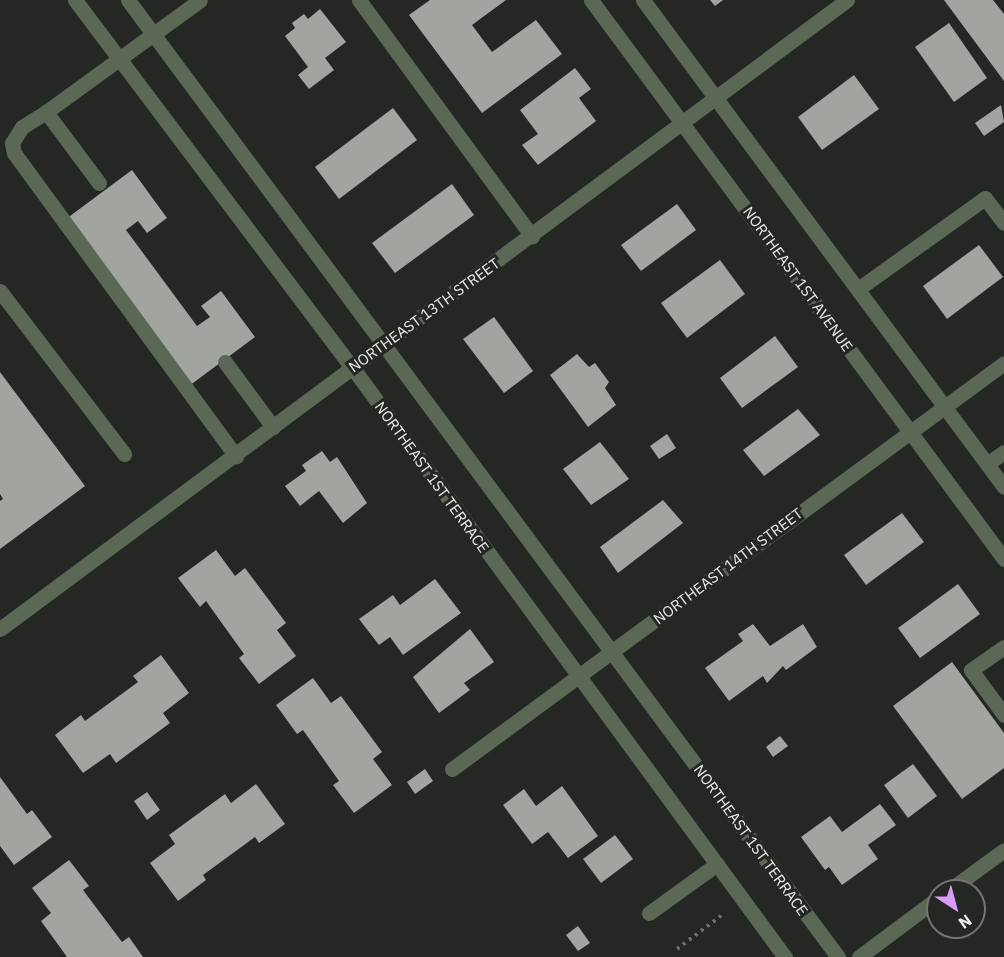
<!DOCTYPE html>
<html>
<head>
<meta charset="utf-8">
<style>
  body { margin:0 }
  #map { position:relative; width:1004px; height:957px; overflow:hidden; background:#242723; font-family:"IBM Plex Sans",sans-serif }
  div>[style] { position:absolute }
  .building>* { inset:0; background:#a1a49f }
  .path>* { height:4px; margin-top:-2px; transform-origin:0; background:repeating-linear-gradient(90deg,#6b6d6a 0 3px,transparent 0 7.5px) }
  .minor>* { height:15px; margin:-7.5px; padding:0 7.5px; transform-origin:7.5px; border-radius:7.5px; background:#5c6856 }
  span { translate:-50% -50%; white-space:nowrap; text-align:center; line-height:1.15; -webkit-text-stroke:6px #242723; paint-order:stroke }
  .street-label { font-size:15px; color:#ecedeb }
  .north { position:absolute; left:926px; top:879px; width:60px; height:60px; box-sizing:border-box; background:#242723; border:2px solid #747673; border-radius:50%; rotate:144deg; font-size:16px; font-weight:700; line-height:24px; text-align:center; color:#ecedeb }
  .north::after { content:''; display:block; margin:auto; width:21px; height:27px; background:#da9af6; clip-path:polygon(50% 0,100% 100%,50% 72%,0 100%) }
</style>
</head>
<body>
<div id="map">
  <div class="building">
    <i style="clip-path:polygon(430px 0,506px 0,472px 25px,492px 52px,536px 20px,562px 54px,482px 113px,409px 15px)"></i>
    <i style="clip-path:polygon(710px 0,723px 0,715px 6px)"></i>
    <i style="clip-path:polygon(944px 0,993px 0,1004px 14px,1004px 81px)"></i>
    <i style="clip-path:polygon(320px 9px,346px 42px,325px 58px,334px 70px,309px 89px,298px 75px,308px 67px,285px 36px,295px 28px,292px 23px,304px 14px,308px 19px)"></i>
    <i style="clip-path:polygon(949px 23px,987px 78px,954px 102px,915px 47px)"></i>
    <i style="clip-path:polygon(575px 68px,591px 89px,579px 98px,596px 121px,538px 165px,522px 145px,538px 134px,520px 110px)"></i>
    <i style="clip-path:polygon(854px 75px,879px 109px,822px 150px,798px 117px)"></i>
    <i style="clip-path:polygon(1001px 105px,1004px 122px,984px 136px,975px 123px)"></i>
    <i style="clip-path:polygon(393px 108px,417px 140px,339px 199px,315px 167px)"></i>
    <i style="clip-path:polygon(132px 170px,167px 218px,147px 233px,138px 221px,126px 230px,197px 326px,210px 317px,201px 306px,221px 291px,255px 337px,189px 386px,66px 219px)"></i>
    <i style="clip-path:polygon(452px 184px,474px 215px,395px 273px,372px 243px)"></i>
    <i style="clip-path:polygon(677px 204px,696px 230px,641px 271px,621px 245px)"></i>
    <i style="clip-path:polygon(979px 245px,1003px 277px,947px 319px,923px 286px)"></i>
    <i style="clip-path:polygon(720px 260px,745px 294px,687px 338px,661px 303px)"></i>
    <i style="clip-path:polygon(494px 317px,533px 371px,504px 393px,463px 339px)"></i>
    <i style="clip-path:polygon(775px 336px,798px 367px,742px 408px,720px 378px)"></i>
    <i style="clip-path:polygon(577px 354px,589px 367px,595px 363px,609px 382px,605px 388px,616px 405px,588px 427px,550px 375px)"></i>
    <i style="clip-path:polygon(0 372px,85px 486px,0 549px,0 501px,3px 499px,0 494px)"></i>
    <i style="clip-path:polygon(798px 409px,820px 435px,764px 476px,743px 450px)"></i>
    <i style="clip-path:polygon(667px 434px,676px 448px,659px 459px,650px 446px)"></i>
    <i style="clip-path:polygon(600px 442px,629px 479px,591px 505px,563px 469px)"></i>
    <i style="clip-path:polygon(322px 451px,330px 462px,337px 457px,367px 503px,343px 523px,319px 491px,300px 506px,285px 486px,306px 471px,302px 465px)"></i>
    <i style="clip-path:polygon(663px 500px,683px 523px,618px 573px,600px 547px)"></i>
    <i style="clip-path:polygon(902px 513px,924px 542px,866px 585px,844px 555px)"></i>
    <i style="clip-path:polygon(216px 550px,235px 576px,245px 568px,286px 623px,277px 630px,296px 656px,259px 684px,239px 658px,244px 654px,206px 601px,200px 607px,178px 578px)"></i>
    <i style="clip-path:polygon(435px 579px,461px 613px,403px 655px,390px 637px,379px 645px,359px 619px,393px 595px,400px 605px)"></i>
    <i style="clip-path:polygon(958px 584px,980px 614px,920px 658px,898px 628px)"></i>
    <i style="clip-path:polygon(753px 624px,770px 646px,803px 624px,817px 647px,786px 670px,783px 666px,767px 683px,763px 676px,729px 701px,705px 668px,743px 641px,738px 634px)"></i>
    <i style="clip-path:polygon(470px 629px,494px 662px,464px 683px,470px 690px,439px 713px,413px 677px)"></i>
    <i style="clip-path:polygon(161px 655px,189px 693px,163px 713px,170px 723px,116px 763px,110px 754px,83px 773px,55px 735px,81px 715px,85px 721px,138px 682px,133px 676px)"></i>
    <i style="clip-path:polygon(952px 662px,1004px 733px,1004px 768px,962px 799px,893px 706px)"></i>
    <i style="clip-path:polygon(313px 678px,331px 703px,341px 696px,382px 752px,373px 759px,392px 785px,354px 813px,333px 785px,339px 781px,303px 730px,297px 734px,276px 705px)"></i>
    <i style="clip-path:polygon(780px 736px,788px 746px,773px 757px,766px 747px)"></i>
    <i style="clip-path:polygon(913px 764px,937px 796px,908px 818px,884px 785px)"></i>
    <i style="clip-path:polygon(425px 769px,433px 781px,415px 794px,407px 782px)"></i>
    <i style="clip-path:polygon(0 777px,27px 814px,32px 810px,52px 837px,14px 865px,0 846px)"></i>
    <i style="clip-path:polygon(256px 784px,285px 824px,259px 843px,255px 837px,203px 875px,206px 880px,178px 901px,150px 863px,175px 844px,169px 835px,225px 794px,231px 803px)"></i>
    <i style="clip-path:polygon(562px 786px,598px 836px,568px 858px,548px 832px,532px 844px,503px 805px,524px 789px,536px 806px)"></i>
    <i style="clip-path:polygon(147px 792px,160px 810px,147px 820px,134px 801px)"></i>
    <i style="clip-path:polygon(880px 804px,896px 825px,868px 845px,878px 859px,842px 885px,829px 867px,825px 870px,801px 837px,830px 816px,842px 832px)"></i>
    <i style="clip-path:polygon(615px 835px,633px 859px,601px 883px,583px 859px)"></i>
    <i style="clip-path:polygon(69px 860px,89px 886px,83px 890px,122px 942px,129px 937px,143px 957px,67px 957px,41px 921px,51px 913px,32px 888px)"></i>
    <i style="clip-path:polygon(578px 926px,590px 943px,578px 951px,566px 935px)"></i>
  </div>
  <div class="path">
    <i style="left:677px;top:949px;width:56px;rotate:-37.1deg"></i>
  </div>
  <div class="minor">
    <i style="left:75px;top:0;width:460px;rotate:53deg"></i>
    <i style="left:352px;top:367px;width:732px;rotate:53.73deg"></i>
    <i style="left:128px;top:0;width:1192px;rotate:53.43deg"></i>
    <i style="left:359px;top:0;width:293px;rotate:53.8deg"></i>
    <i style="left:591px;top:0;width:695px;rotate:53.54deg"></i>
    <i style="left:643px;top:0;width:606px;rotate:53.45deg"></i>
    <i style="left:46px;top:112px;width:28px;rotate:148deg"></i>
    <i style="left:22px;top:127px;width:19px;rotate:122deg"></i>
    <i style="left:12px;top:143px;width:10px;rotate:79deg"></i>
    <i style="left:14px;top:153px;width:376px;rotate:53.8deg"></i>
    <i style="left:99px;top:183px;width:89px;rotate:-126.7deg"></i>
    <i style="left:46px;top:112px;width:190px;rotate:-36deg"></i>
    <i style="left:858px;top:289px;width:156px;rotate:-35.6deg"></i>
    <i style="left:985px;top:198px;width:31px;rotate:53deg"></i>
    <i style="left:0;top:291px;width:205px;rotate:52.7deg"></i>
    <i style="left:225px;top:362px;width:81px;rotate:53.6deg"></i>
    <i style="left:987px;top:464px;width:21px;rotate:-35deg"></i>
    <i style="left:0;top:629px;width:1055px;rotate:-36.6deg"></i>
    <i style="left:1004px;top:647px;width:40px;rotate:145.1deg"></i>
    <i style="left:971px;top:670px;width:56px;rotate:53.7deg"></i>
    <i style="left:452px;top:769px;width:685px;rotate:-36.33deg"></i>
    <i style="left:948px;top:891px;width:69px;rotate:-36.2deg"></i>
    <i style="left:649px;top:913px;width:84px;rotate:-35.8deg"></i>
    <i style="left:859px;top:957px;width:99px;rotate:-36.8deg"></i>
  </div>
  <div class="street-label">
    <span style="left:798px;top:279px;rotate:54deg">NORTHEAST 1ST AVENUE</span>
    <span style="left:424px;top:315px;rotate:-36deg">NORTHEAST 13TH STREET</span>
    <span style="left:432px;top:477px;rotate:54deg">NORTHEAST 1ST TERRACE</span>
    <span style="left:728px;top:566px;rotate:-37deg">NORTHEAST 14TH STREET</span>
    <span style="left:751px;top:840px;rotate:54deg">NORTHEAST 1ST TERRACE</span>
  </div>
  <div class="north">N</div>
</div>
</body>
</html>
